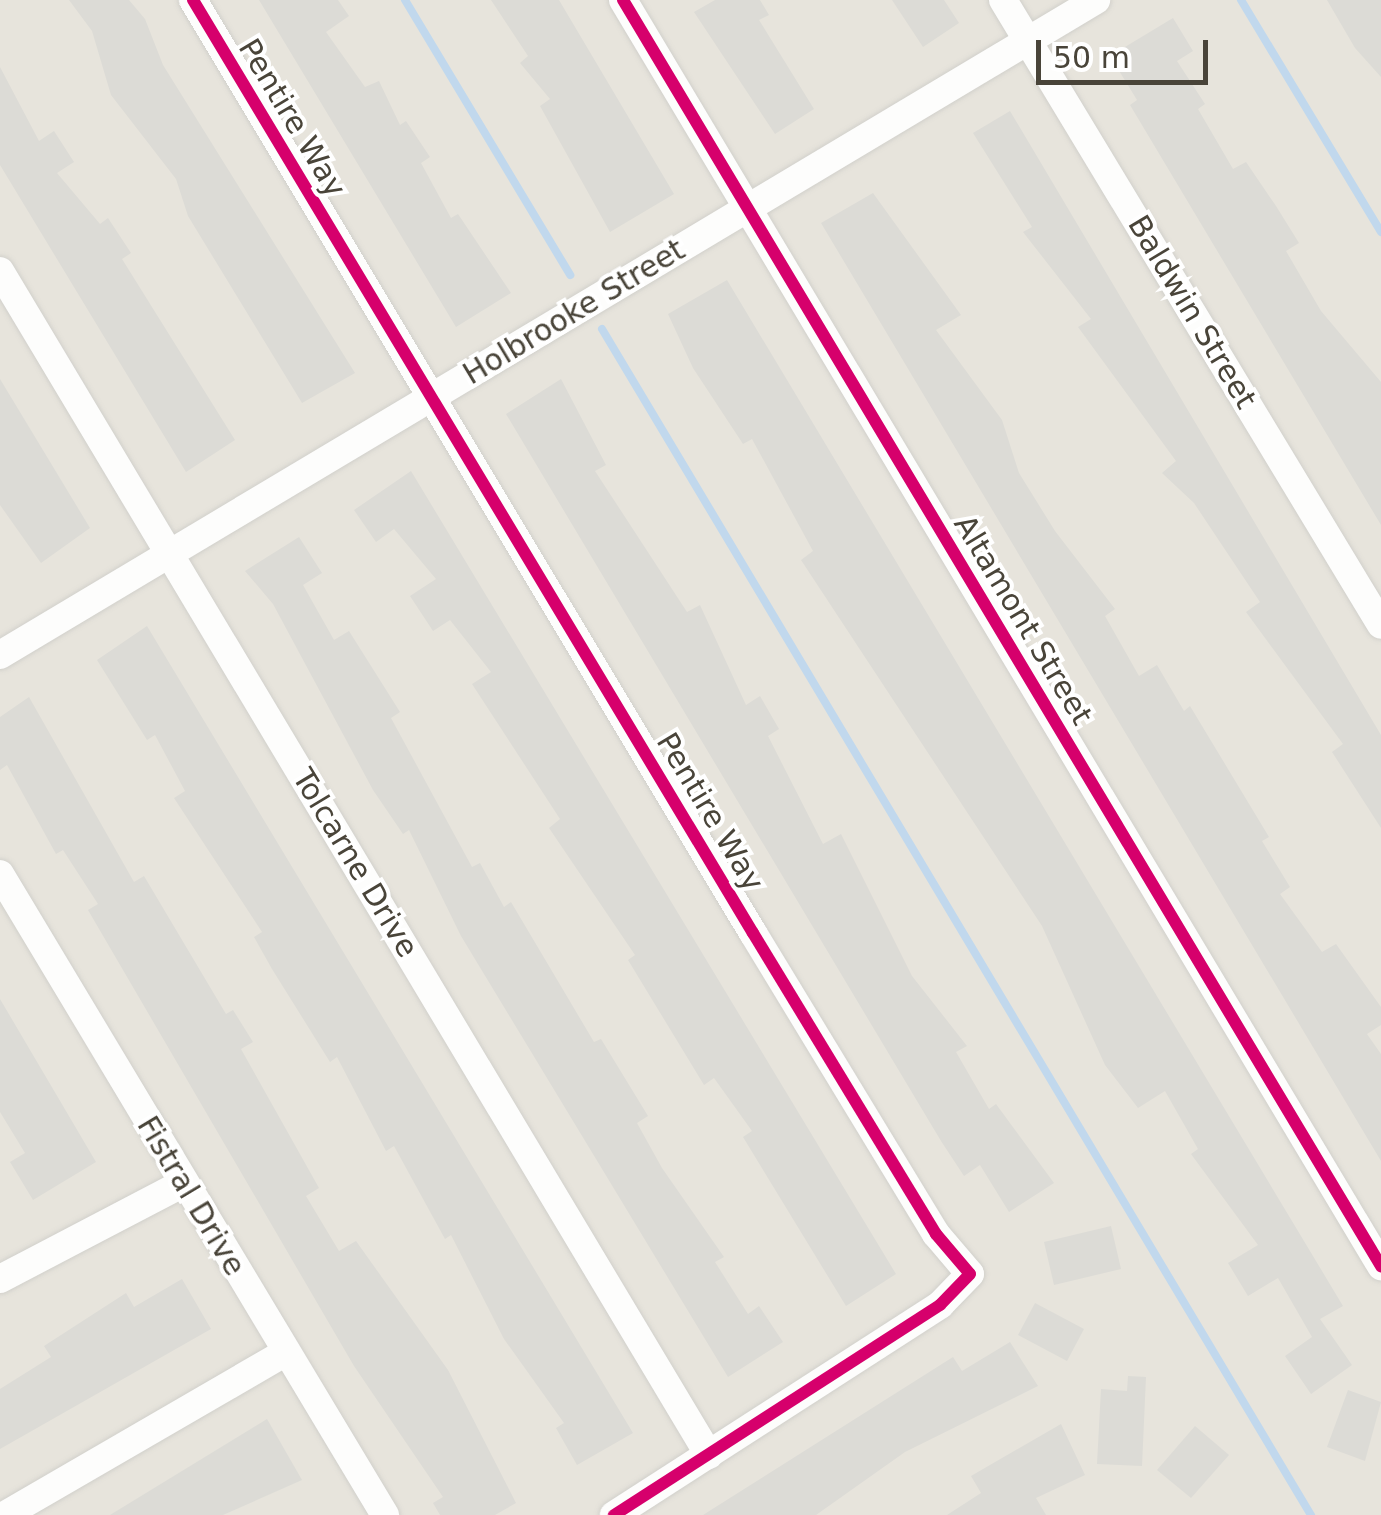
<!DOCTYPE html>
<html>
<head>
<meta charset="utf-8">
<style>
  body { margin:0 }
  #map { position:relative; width:1381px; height:1515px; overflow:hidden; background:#f3f2ee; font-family:"DejaVu Sans",sans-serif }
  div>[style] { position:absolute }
  .residential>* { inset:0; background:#e7e4dc }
  .stream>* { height:8px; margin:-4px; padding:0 4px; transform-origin:4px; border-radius:4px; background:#c1d8ed }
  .building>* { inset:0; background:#dcdbd6 }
  .roads { filter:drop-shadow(0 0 2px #d1d0cb) drop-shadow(0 0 2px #d1d0cb) }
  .street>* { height:28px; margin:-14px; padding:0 14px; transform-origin:14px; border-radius:14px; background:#fdfdfc }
  .cycleway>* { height:12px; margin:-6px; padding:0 6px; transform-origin:6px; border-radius:6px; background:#d6006c }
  span { translate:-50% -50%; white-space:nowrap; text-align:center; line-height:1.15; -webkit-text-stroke:8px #fff; paint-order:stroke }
  .street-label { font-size:30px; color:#494439 }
  .scale { position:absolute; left:1036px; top:40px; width:172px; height:45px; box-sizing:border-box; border:5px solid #494439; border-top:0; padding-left:12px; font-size:30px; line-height:35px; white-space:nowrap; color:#494439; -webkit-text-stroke:8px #fff; paint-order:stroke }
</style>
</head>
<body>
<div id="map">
  <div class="residential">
    <i style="clip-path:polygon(0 0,1381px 0,1381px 1515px,0 1515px)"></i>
  </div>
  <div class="stream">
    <i style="left:405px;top:0;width:321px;rotate:59deg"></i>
    <i style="left:1241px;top:0;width:271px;rotate:58.9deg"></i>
    <i style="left:602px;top:329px;width:1382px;rotate:59.13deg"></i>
  </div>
  <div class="building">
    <i style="clip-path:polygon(69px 0,129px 0,145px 19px,163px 65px,355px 373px,302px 403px,188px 216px,176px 179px,111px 95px,92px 31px)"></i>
    <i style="clip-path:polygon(259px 0,338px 0,349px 16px,326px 32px,365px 87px,379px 81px,400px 125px,406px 121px,430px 157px,421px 163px,451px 218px,458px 214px,511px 293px,456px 327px)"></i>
    <i style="clip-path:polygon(491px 0,559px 0,674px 194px,610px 232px,540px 106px,550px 99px,520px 63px,528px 56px)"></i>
    <i style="clip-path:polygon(715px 0,760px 0,769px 15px,759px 20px,814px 109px,775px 134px,694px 12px)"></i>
    <i style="clip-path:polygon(892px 0,944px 0,959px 23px,923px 47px)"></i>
    <i style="clip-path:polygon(1327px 0,1381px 0,1381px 77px,1355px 48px)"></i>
    <i style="clip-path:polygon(1173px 18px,1193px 51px,1177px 61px,1205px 104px,1198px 109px,1233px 169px,1246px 162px,1276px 206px,1299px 243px,1286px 251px,1321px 311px,1381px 382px,1381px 525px,1130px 105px,1137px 100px,1110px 56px)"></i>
    <i style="clip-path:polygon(0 67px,39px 141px,54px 131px,74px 162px,57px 173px,100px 224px,108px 218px,131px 253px,122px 259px,235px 440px,186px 472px,0 165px)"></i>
    <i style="clip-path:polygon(1010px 111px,1381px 735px,1381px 828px,1332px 752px,1343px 744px,1246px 612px,1260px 602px,1194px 503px,1162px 473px,1176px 461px,1078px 327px,1091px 319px,1023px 232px,1032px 227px,973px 133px)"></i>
    <i style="clip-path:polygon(873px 193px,961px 315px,936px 330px,1002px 420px,1019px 473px,1055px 531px,1115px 609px,1105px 616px,1139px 676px,1157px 665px,1184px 711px,1190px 706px,1269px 837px,1262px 841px,1290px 887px,1280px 894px,1322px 952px,1336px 944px,1381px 1007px,1381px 1025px,1367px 1034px,1381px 1054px,1381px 1161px,821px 223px)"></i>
    <i style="clip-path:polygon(727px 280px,1343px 1306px,1320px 1319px,1352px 1365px,1311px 1394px,1285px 1356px,1312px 1337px,1278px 1278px,1248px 1296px,1228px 1263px,1258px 1245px,1191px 1154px,1198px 1149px,1165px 1091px,1138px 1108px,1105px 1065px,1042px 926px,801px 560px,813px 551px,752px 439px,743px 444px,693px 368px,668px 314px)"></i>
    <i style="clip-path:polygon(0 379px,90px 528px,41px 563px,0 505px)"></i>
    <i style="clip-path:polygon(561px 379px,606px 465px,595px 471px,687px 612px,700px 605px,746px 705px,760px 696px,779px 729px,768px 736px,823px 844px,841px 834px,912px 976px,967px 1046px,956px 1052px,989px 1109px,996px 1104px,1054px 1183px,1009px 1212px,980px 1165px,964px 1176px,941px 1141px,506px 414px)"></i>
    <i style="clip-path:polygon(411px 471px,896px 1274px,846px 1306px,743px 1137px,752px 1131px,714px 1078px,704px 1085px,628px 960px,635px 955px,549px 828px,560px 819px,472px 684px,491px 672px,450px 620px,433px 631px,410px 596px,436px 579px,394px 529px,376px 542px,354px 510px)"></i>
    <i style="clip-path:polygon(299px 537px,322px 573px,303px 585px,334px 640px,349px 631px,400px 712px,391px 718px,472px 867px,480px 863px,504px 907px,511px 902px,594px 1042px,601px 1039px,648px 1116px,637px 1123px,662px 1168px,724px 1257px,715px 1262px,748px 1314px,759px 1306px,783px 1342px,728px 1377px,461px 936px,409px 830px,403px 834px,373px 790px,273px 604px,245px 571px)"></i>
    <i style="clip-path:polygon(147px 626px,633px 1433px,577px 1465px,556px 1428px,564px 1423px,504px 1339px,451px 1235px,445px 1239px,394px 1146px,386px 1151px,337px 1057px,330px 1062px,272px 969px,254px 937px,262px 932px,174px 798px,185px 791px,155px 735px,147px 740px,97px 660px)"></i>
    <i style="clip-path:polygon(29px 697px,134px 882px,144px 876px,226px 1014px,233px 1010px,253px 1042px,241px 1049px,319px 1188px,306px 1196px,339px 1251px,356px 1241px,448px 1370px,516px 1503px,495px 1515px,440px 1515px,433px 1503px,443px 1497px,354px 1366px,88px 910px,98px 904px,63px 850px,56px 854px,7px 765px,0 770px,0 717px)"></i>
    <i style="clip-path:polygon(0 999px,96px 1162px,33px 1200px,10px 1162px,25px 1153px,0 1112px)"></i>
    <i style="clip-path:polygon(1111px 1226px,1121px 1269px,1054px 1285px,1044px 1242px)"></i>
    <i style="clip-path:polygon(182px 1279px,211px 1329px,0 1449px,0 1389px,51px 1357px,44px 1346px,126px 1293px,134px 1307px)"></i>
    <i style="clip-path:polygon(1035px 1303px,1084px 1329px,1067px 1361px,1018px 1335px)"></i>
    <i style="clip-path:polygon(1010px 1342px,1038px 1386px,905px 1452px,816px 1515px,703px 1515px,953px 1357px,962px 1371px)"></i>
    <i style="clip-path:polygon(1128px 1376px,1146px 1377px,1142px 1466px,1097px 1464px,1101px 1389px,1127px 1391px)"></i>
    <i style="clip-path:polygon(1348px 1390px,1381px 1402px,1365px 1461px,1327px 1447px)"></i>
    <i style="clip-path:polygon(267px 1419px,302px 1480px,223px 1515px,110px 1515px)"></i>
    <i style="clip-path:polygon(1061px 1424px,1085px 1475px,1036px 1498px,1046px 1515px,947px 1515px,981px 1493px,971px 1476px)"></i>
    <i style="clip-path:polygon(1195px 1426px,1229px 1455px,1191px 1498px,1157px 1470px)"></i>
  </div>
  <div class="roads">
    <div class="street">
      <i style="left:193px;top:0;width:1088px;rotate:59.03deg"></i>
      <i style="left:753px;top:933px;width:352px;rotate:58.7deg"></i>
      <i style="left:936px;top:1234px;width:52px;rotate:49.6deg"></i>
      <i style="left:970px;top:1274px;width:43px;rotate:134.1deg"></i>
      <i style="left:940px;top:1305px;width:388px;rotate:147.2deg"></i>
      <i style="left:623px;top:0;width:1476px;rotate:59.09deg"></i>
      <i style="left:1003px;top:0;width:730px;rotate:58.83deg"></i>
      <i style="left:0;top:271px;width:1380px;rotate:59.09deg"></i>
      <i style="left:0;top:655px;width:1277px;rotate:-30.86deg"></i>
      <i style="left:0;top:874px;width:748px;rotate:59.01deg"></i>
      <i style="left:0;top:1279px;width:205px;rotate:-27.6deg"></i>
      <i style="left:5px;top:1515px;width:325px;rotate:-30.1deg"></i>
    </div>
  </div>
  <div class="cycleway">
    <i style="left:193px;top:0;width:1088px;rotate:59.03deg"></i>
    <i style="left:753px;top:933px;width:352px;rotate:58.7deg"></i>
    <i style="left:936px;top:1234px;width:52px;rotate:49.6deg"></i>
    <i style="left:970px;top:1274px;width:43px;rotate:134.1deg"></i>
    <i style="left:940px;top:1305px;width:388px;rotate:147.2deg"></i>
    <i style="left:623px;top:0;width:1476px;rotate:59.09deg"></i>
  </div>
  <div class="street-label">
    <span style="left:292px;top:118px;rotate:59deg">Pentire Way</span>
    <span style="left:574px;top:312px;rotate:-31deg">Holbrooke Street</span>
    <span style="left:1192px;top:312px;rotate:59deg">Baldwin Street</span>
    <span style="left:1023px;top:620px;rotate:59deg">Altamont Street</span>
    <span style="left:710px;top:812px;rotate:59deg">Pentire Way</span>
    <span style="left:355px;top:863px;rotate:59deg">Tolcarne Drive</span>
    <span style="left:191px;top:1196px;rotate:59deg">Fistral Drive</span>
  </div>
  <div class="scale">50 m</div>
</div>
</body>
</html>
